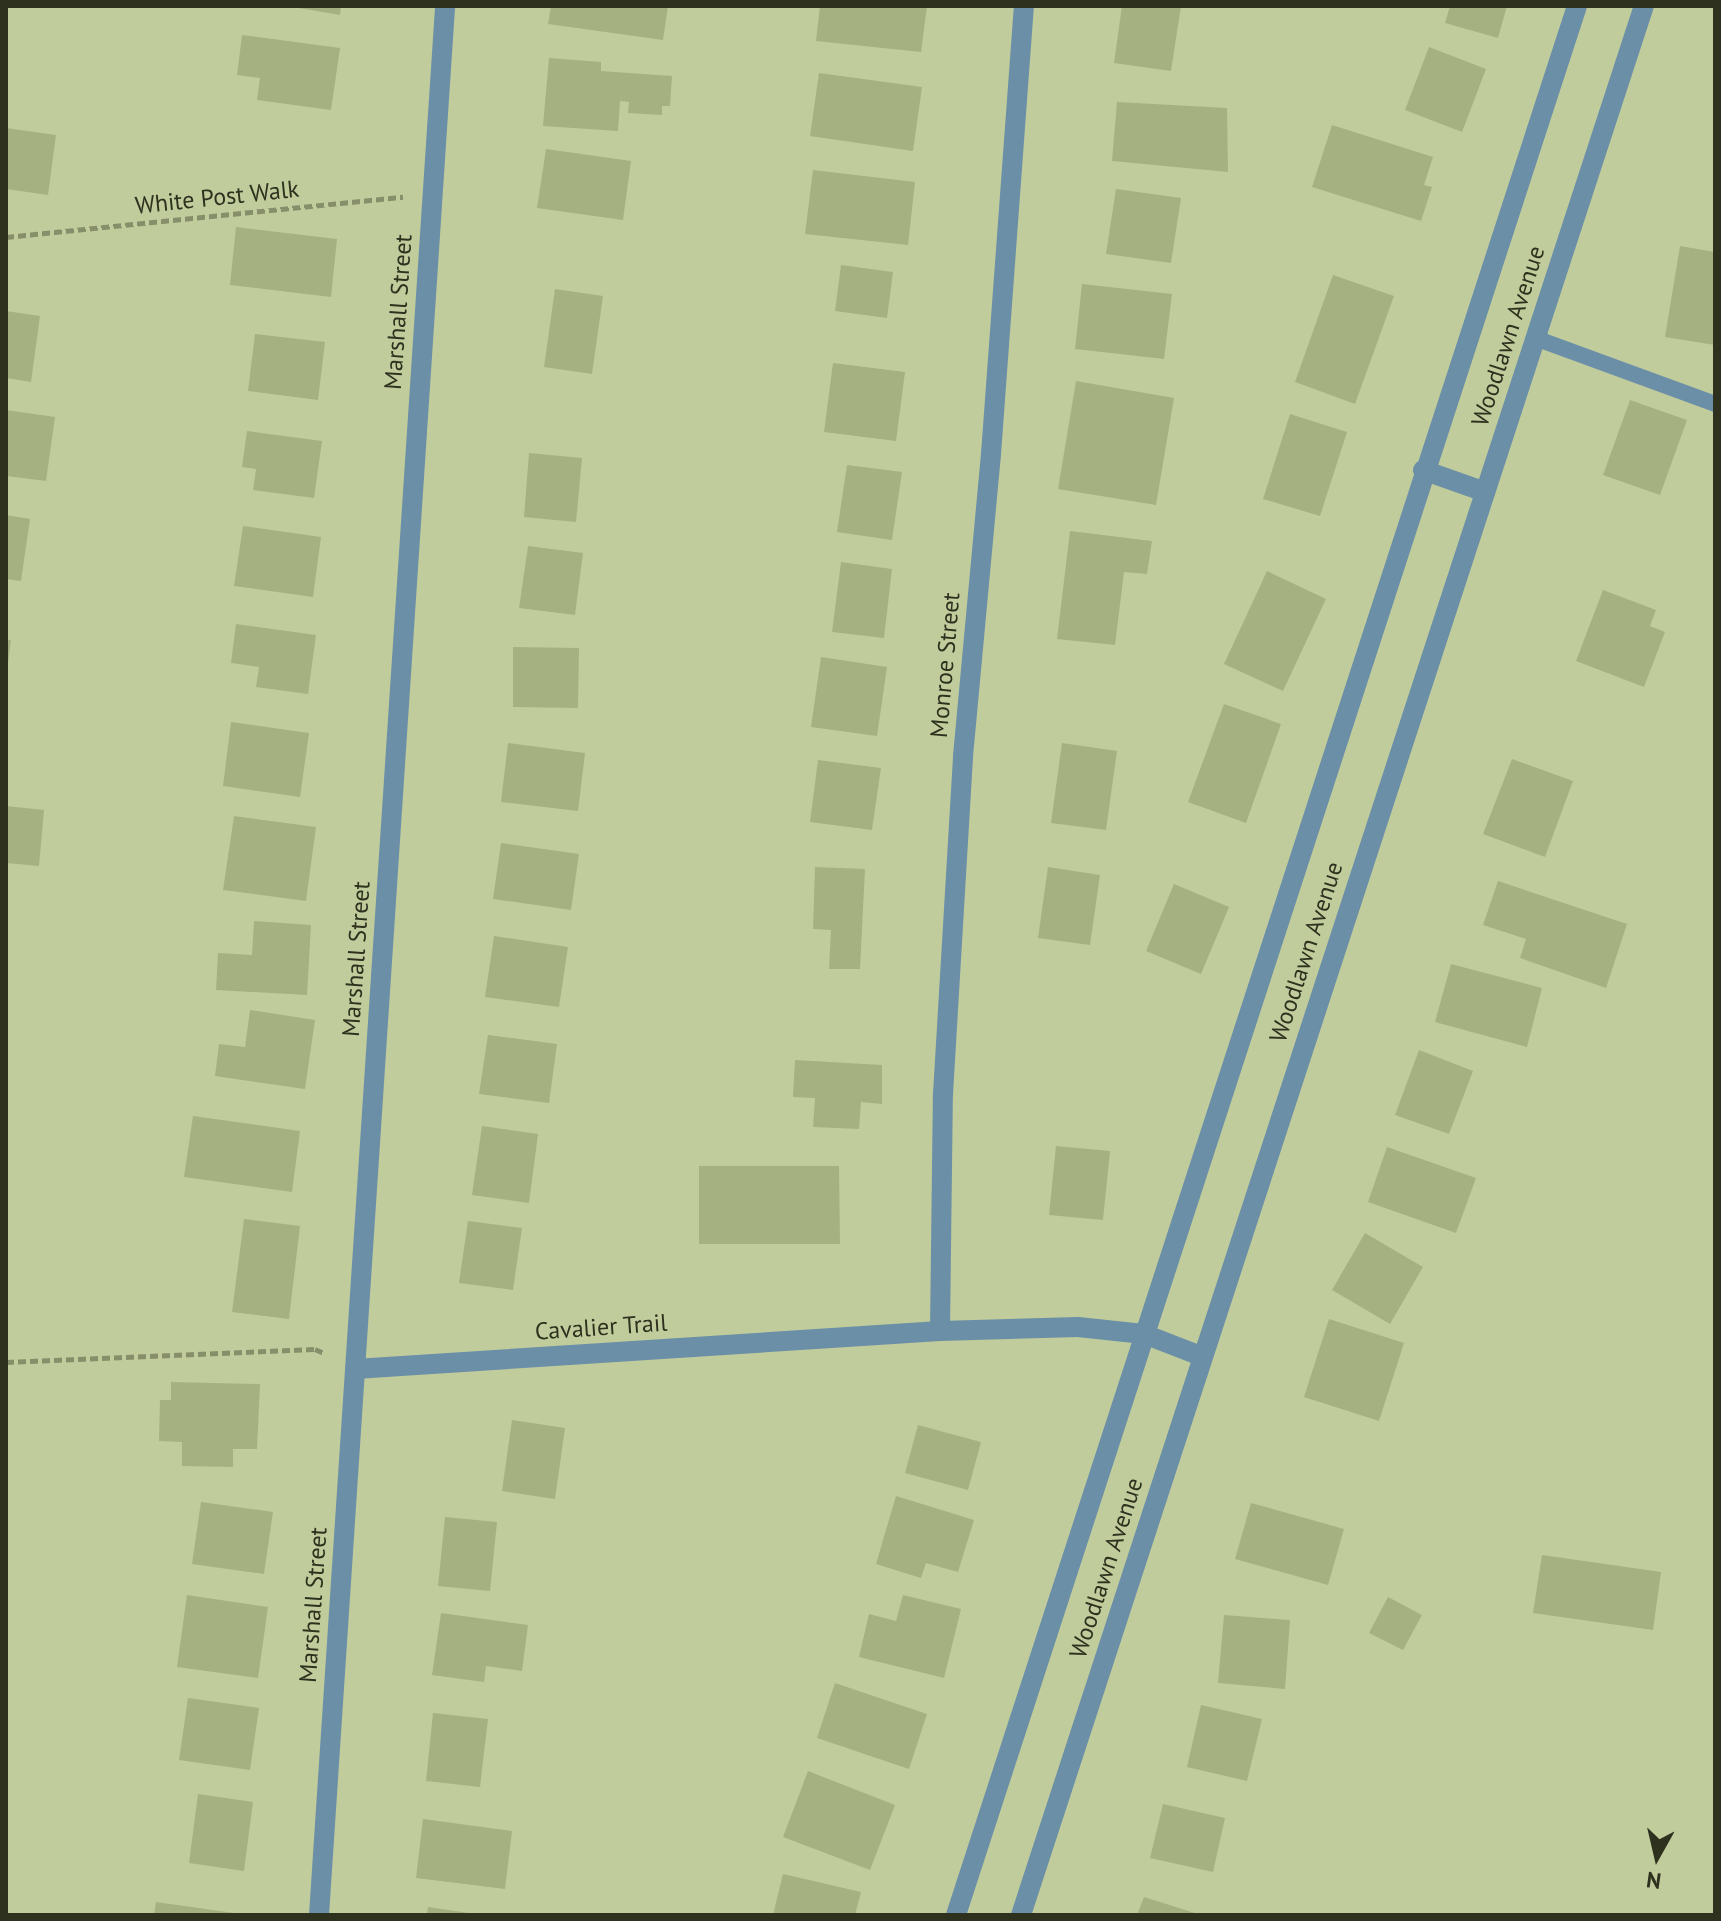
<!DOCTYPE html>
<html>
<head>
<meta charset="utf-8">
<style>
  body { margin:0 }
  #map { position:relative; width:1721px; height:1921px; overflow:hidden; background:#c1cc9c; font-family:"PT Sans",sans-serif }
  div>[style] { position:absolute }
  .building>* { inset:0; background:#a6b182 }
  .path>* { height:5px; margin-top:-2.5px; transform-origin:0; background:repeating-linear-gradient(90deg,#878f6a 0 8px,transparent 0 12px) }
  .service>* { height:16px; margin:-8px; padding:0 8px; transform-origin:8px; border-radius:8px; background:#6b8fa7 }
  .minor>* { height:20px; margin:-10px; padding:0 10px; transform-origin:10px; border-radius:10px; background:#6b8fa7 }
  span { translate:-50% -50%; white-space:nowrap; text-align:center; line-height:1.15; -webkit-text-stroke:7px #c1cc9c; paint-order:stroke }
  .street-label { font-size:24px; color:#2d311e }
  .frame { position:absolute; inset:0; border:8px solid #2d311e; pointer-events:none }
  .north { position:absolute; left:1617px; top:1817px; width:80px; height:80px; -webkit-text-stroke:6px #c1cc9c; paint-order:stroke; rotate:188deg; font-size:22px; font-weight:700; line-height:32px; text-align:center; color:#2d311e }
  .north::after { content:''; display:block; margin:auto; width:28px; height:36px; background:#2d311e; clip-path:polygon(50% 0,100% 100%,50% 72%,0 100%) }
</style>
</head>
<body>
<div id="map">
  <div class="building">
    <i style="clip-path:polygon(287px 6px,341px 6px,340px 15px)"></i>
    <i style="clip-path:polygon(551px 6px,668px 6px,663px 40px,548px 24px)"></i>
    <i style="clip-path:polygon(820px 6px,927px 6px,921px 52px,816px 41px)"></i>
    <i style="clip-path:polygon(1122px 6px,1181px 6px,1171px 71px,1114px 63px)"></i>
    <i style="clip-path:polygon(1450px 6px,1507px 6px,1498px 38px,1445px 23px)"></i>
    <i style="clip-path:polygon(242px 35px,340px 48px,331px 110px,257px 100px,260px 78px,237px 75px)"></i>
    <i style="clip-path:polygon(1429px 47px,1486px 69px,1462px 132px,1405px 110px)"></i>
    <i style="clip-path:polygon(549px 58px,601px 62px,601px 71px,672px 76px,670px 106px,662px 106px,662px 115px,628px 113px,629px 102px,620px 101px,618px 131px,543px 126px)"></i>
    <i style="clip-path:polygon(819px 73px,922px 87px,913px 151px,810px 136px)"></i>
    <i style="clip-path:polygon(1117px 102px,1227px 108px,1228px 172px,1112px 161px)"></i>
    <i style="clip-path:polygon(1332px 125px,1433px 157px,1424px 185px,1432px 187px,1421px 221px,1312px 187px)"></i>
    <i style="clip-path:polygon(6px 128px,56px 135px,48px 195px,6px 189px)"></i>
    <i style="clip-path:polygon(546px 149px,631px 161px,623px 220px,537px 208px)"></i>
    <i style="clip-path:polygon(813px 170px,915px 182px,908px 245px,805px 234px)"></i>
    <i style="clip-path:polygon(1116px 189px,1181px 198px,1171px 263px,1106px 254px)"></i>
    <i style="clip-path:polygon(236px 227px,337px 239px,331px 297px,230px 285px)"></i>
    <i style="clip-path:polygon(1680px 246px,1715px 252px,1715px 345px,1665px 337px)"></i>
    <i style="clip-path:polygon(841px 265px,893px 272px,887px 318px,835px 311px)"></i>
    <i style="clip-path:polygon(1333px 275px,1394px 296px,1355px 404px,1295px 382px)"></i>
    <i style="clip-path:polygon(1082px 284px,1172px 294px,1164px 359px,1075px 349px)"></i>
    <i style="clip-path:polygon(555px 289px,603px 296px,592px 374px,544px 367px)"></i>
    <i style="clip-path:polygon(6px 311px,40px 316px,31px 382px,6px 378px)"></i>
    <i style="clip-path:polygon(255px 334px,325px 342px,318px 400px,248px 391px)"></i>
    <i style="clip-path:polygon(833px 363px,905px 372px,896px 441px,824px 432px)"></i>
    <i style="clip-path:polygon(1076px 381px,1174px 398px,1156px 505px,1058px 489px)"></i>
    <i style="clip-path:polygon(1630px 400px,1687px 420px,1660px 495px,1603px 475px)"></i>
    <i style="clip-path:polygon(6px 410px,55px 417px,46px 481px,6px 476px)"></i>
    <i style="clip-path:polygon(1290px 414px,1347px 432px,1320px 516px,1263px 499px)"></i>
    <i style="clip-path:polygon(247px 431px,322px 441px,314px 498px,253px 490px,256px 469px,242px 467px)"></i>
    <i style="clip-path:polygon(529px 453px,582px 458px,576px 522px,524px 517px)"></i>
    <i style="clip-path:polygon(847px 465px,902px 472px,892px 540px,837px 532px)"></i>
    <i style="clip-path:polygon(6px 515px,30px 519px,21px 581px,6px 579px)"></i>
    <i style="clip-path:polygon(243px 526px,321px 537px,313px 597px,234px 586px)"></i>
    <i style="clip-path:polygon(1070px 531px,1152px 541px,1147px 574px,1124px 572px,1115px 645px,1057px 639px)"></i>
    <i style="clip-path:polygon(528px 546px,583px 553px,575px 615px,519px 608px)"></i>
    <i style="clip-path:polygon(841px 562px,892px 569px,884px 638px,832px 632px)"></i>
    <i style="clip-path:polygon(1267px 571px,1326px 599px,1283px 691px,1224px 664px)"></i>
    <i style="clip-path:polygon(1603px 590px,1656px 610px,1650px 626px,1665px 632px,1644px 687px,1576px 661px)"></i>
    <i style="clip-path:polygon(236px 624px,316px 635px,308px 694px,256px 687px,259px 667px,231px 663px)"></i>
    <i style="clip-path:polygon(6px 640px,11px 640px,8px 663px,6px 662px)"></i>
    <i style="clip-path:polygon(513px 647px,579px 648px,578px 708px,513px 707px)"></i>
    <i style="clip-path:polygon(821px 657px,887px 667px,877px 736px,811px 727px)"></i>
    <i style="clip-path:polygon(1224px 704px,1281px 724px,1246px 823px,1188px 802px)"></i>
    <i style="clip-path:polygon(231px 722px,309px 733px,300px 797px,223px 786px)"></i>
    <i style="clip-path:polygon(508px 743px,585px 753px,578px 811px,501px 802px)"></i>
    <i style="clip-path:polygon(1062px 743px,1117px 751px,1106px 830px,1051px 823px)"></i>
    <i style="clip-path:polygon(1512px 759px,1573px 781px,1545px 857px,1483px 834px)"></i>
    <i style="clip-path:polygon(818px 760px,881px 768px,872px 830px,810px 822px)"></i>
    <i style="clip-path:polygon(6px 806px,44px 810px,39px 866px,6px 863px)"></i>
    <i style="clip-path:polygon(234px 816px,316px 827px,306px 901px,223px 890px)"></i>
    <i style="clip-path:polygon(501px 843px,579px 854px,571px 910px,493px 899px)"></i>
    <i style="clip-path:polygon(815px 867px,865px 869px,860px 969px,829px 969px,831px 930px,813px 929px)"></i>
    <i style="clip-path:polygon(1048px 867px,1100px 875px,1090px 945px,1038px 938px)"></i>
    <i style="clip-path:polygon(1498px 881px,1627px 924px,1606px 988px,1520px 958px,1526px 939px,1483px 925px)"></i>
    <i style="clip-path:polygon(1174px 884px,1229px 907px,1201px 974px,1146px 951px)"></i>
    <i style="clip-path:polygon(254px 921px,311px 925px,307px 995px,216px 990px,218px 953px,252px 955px)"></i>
    <i style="clip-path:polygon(494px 936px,568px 947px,559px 1007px,485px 997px)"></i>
    <i style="clip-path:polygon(1451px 964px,1542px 988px,1527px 1047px,1435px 1022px)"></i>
    <i style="clip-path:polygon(250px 1010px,315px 1020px,305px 1089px,215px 1076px,219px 1044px,245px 1047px)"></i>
    <i style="clip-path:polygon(488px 1035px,557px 1044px,549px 1103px,479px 1094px)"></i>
    <i style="clip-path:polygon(1419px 1050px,1473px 1071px,1449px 1134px,1395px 1115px)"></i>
    <i style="clip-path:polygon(795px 1060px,882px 1065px,882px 1104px,861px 1102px,859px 1129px,813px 1127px,815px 1098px,793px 1097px)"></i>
    <i style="clip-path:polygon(193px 1116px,300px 1131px,292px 1192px,184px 1177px)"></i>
    <i style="clip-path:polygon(482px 1126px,538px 1134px,529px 1203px,472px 1195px)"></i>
    <i style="clip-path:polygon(1056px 1146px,1110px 1151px,1103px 1220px,1049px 1215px)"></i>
    <i style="clip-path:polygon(1387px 1147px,1476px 1178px,1456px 1233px,1368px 1202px)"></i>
    <i style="clip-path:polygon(699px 1166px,839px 1166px,840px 1244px,699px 1244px)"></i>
    <i style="clip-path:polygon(244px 1219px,300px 1226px,289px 1319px,232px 1312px)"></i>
    <i style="clip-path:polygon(468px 1221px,522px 1228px,513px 1290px,459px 1283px)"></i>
    <i style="clip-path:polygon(1365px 1233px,1423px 1267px,1390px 1324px,1332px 1290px)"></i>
    <i style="clip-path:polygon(1329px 1319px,1404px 1343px,1379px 1421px,1304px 1397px)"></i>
    <i style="clip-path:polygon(171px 1382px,260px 1384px,257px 1449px,233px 1449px,233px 1467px,182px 1466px,182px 1442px,159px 1441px,160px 1400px,171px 1400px)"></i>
    <i style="clip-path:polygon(512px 1420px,565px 1428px,555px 1499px,502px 1491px)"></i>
    <i style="clip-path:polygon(918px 1425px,981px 1442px,968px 1490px,905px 1473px)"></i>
    <i style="clip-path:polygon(896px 1496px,974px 1520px,958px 1572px,926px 1563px,921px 1578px,876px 1564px)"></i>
    <i style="clip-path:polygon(201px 1502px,273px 1512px,264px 1574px,192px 1564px)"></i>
    <i style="clip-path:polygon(1251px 1503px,1344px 1529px,1328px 1585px,1235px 1559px)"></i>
    <i style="clip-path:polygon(445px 1517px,497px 1522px,490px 1591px,438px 1586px)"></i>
    <i style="clip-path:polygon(1542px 1555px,1661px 1572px,1653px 1630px,1533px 1613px)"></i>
    <i style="clip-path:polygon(187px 1595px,268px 1607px,258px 1678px,177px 1667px)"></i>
    <i style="clip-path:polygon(903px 1595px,961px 1609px,944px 1678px,859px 1657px,869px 1614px,896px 1621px)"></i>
    <i style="clip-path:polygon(1388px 1597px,1422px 1615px,1403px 1650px,1369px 1633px)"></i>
    <i style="clip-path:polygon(441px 1613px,528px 1625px,522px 1671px,486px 1666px,484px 1682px,432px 1675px)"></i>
    <i style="clip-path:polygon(1224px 1615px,1290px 1620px,1285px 1689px,1218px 1683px)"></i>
    <i style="clip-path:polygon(835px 1683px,927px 1714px,909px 1769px,817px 1738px)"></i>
    <i style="clip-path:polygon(188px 1698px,259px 1708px,250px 1770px,179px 1760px)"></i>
    <i style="clip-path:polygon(1201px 1705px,1262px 1719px,1247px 1781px,1187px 1767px)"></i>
    <i style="clip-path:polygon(433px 1713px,488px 1719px,480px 1787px,426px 1781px)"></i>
    <i style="clip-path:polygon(808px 1771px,895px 1805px,870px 1870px,783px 1837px)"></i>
    <i style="clip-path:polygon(198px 1794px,253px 1802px,244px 1871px,189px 1863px)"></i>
    <i style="clip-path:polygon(1163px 1804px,1225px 1818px,1213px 1872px,1150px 1858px)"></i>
    <i style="clip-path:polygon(423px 1819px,512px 1831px,505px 1889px,416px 1878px)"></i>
    <i style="clip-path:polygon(783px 1874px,861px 1892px,855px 1915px,773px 1915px)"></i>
    <i style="clip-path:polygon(1144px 1897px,1198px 1914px,1198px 1915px,1137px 1915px)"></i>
    <i style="clip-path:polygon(156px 1902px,234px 1913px,234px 1915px,154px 1915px)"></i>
    <i style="clip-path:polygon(428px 1907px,469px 1913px,469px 1915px,427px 1915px)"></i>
  </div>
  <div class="path">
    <i style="left:6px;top:237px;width:399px;rotate:-5.8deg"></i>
    <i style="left:6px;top:1362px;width:309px;rotate:-2.4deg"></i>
    <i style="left:315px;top:1349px;width:10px;rotate:24deg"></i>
  </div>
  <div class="service">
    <i style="left:1535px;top:338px;width:192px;rotate:20.1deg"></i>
  </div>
  <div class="minor">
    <i style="left:1423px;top:470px;width:66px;rotate:19.5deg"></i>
    <i style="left:940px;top:1331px;width:237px;rotate:-89.3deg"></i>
    <i style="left:943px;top:1094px;width:339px;rotate:-86.6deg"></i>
    <i style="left:963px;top:756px;width:303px;rotate:-84.7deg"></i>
    <i style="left:991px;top:454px;width:449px;rotate:-85.8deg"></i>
    <i style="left:355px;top:1369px;width:586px;rotate:-3.72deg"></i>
    <i style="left:940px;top:1331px;width:138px;rotate:-1.7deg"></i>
    <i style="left:1078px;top:1327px;width:66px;rotate:6.1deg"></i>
    <i style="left:1144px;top:1334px;width:61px;rotate:21.1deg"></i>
    <i style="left:319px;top:1915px;width:1913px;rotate:-86.22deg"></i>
    <i style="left:956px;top:1915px;width:2007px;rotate:-71.98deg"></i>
    <i style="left:1021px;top:1915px;width:2008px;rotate:-71.93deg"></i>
  </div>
  <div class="street-label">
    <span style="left:217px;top:197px;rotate:-6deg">White Post Walk</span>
    <span style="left:398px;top:312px;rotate:-86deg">Marshall Street</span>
    <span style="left:1508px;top:336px;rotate:-72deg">Woodlawn Avenue</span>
    <span style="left:945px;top:665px;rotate:-85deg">Monroe Street</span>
    <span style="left:1306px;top:952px;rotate:-72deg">Woodlawn Avenue</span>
    <span style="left:356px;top:959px;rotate:-86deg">Marshall Street</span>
    <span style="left:601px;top:1327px;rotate:-4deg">Cavalier Trail</span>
    <span style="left:1106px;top:1568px;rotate:-72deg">Woodlawn Avenue</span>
    <span style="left:313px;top:1605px;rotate:-86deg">Marshall Street</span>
  </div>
  <div class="frame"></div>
  <div class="north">N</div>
</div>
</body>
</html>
